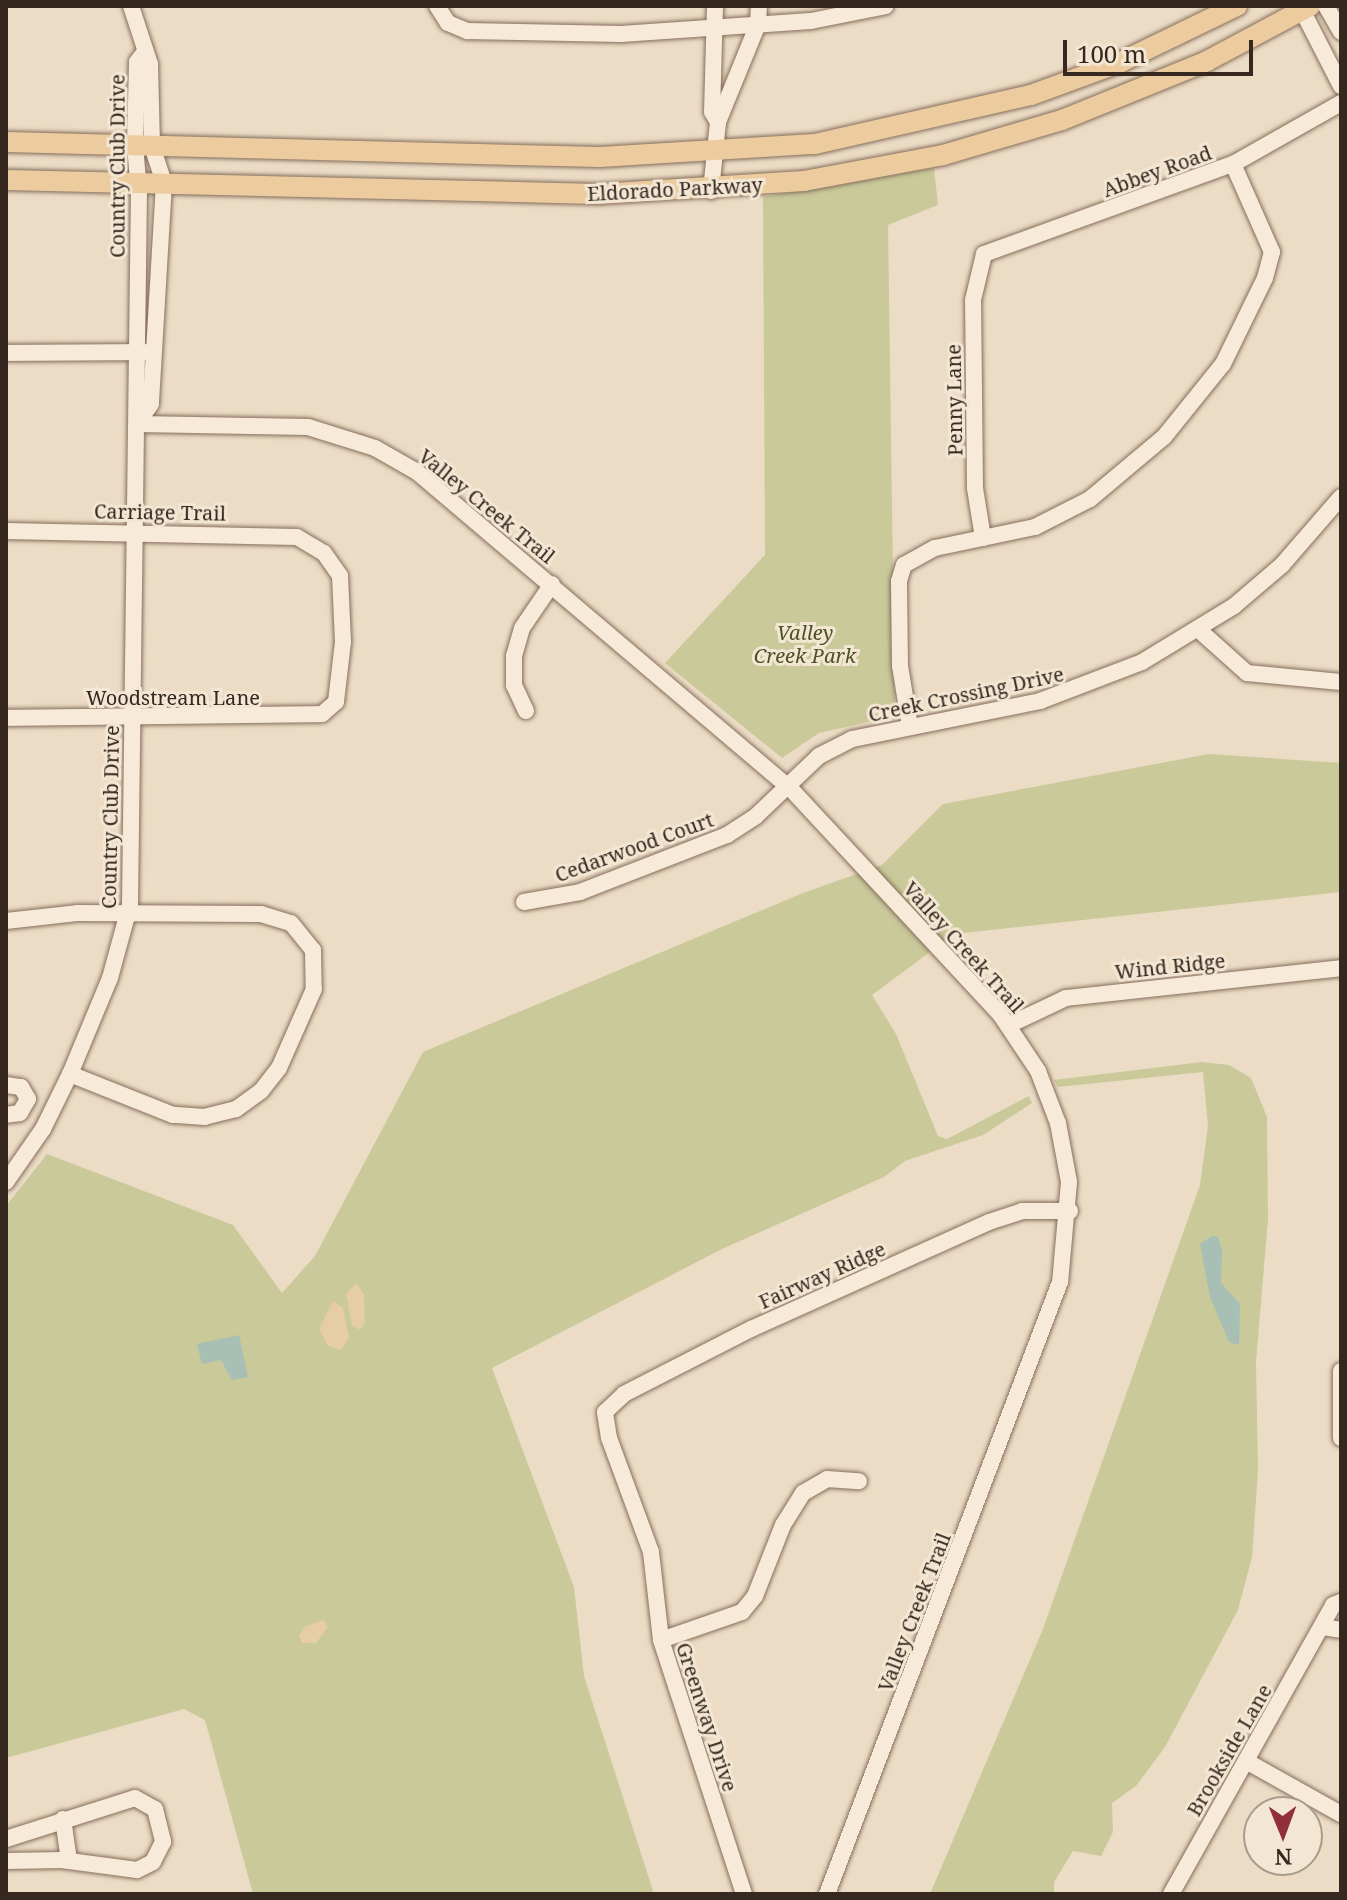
<!DOCTYPE html>
<html>
<head>
<meta charset="utf-8">
<style>
  body { margin:0 }
  #map { position:relative; width:1347px; height:1900px; overflow:hidden; background:#ecdcc5; font-family:"Noto Serif",serif }
  div>[style] { position:absolute }
  .green>* { inset:0; background:#c9c99a }
  .sand>* { inset:0; background:#e6cda4 }
  .water>* { inset:0; background:#a7bfb5 }
  .roads { filter:drop-shadow(0 0 2px #856e5c) drop-shadow(0 0 2px #856e5c) }
  .minor>* { height:16px; margin:-8px; padding:0 8px; transform-origin:8px; border-radius:8px; background:#f7ead8 }
  .major>* { height:20px; margin:-10px; padding:0 10px; transform-origin:10px; border-radius:10px; background:#eccc9f }
  span { translate:-50% -50%; white-space:nowrap; text-align:center; line-height:1.15; -webkit-text-stroke:6px #f3e7d4; paint-order:stroke }
  .street-label { font-size:20px; color:#36281f }
  .park-label { font-size:20px; color:#4c5227; font-style:italic }
  .frame { position:absolute; inset:0; border:8px solid #36281f; pointer-events:none }
  .north { position:absolute; left:1243px; top:1796px; width:80px; height:80px; box-sizing:border-box; background:#f3e7d4; border:2px solid #a79b8c; border-radius:50%; rotate:179deg; font-size:22px; font-weight:700; line-height:32px; text-align:center; color:#36281f }
  .north::after { content:''; display:block; margin:auto; width:28px; height:36px; background:#91303b; clip-path:polygon(50% 0,100% 100%,50% 72%,0 100%) }
  .scale { position:absolute; left:1063px; top:40px; width:190px; height:36px; box-sizing:border-box; border:4px solid #36281f; border-top:0; padding-left:10px; font-size:24px; line-height:28px; white-space:nowrap; color:#36281f; -webkit-text-stroke:6px #f3e7d4; paint-order:stroke }
</style>
</head>
<body>
<div id="map">
  <div class="green">
    <i style="clip-path:polygon(934px 168px,938px 205px,888px 225px,895px 716px,819px 733px,782px 758px,665px 663px,765px 555px,763px 197px)"></i>
    <i style="clip-path:polygon(1209px 754px,1341px 763px,1341px 892px,954px 934px,872px 995px,896px 1034px,938px 1136px,947px 1139px,1029px 1096px,1032px 1103px,983px 1135px,905px 1161px,884px 1177px,722px 1249px,492px 1368px,574px 1587px,584px 1676px,654px 1894px,253px 1894px,205px 1720px,184px 1709px,6px 1758px,6px 1206px,47px 1154px,233px 1225px,282px 1293px,315px 1256px,423px 1052px,803px 893px,882px 865px,943px 804px)"></i>
    <i style="clip-path:polygon(1202px 1062px,1229px 1065px,1251px 1078px,1267px 1117px,1268px 1220px,1256px 1361px,1258px 1470px,1252px 1557px,1238px 1610px,1165px 1747px,1136px 1786px,1112px 1803px,1113px 1832px,1101px 1856px,1073px 1851px,1054px 1882px,1054px 1894px,930px 1894px,1043px 1629px,1200px 1185px,1208px 1126px,1203px 1072px,1058px 1087px,1054px 1080px)"></i>
  </div>
  <div class="sand">
    <i style="clip-path:polygon(356px 1283px,364px 1294px,365px 1323px,360px 1330px,352px 1325px,346px 1294px)"></i>
    <i style="clip-path:polygon(333px 1301px,343px 1308px,349px 1338px,341px 1350px,328px 1346px,319px 1329px)"></i>
    <i style="clip-path:polygon(323px 1620px,328px 1627px,316px 1643px,302px 1643px,299px 1636px,304px 1627px)"></i>
  </div>
  <div class="water">
    <i style="clip-path:polygon(1212px 1236px,1218px 1237px,1222px 1250px,1221px 1283px,1240px 1304px,1239px 1345px,1229px 1342px,1210px 1297px,1200px 1244px)"></i>
    <i style="clip-path:polygon(239px 1335px,248px 1377px,232px 1380px,221px 1360px,202px 1364px,197px 1344px)"></i>
  </div>
  <div class="roads">
    <div class="minor">
      <i style="left:131px;top:6px;width:61px;rotate:71.9deg"></i>
      <i style="left:150px;top:64px;width:82px;rotate:88.6deg"></i>
      <i style="left:152px;top:146px;width:39px;rotate:72deg"></i>
      <i style="left:164px;top:183px;width:221px;rotate:93.4deg"></i>
      <i style="left:151px;top:404px;width:24px;rotate:125deg"></i>
      <i style="left:437px;top:6px;width:20px;rotate:57deg"></i>
      <i style="left:448px;top:23px;width:21px;rotate:23deg"></i>
      <i style="left:467px;top:31px;width:154px;rotate:1.1deg"></i>
      <i style="left:621px;top:34px;width:190px;rotate:-3.9deg"></i>
      <i style="left:811px;top:21px;width:76px;rotate:-11.3deg"></i>
      <i style="left:715px;top:6px;width:106px;rotate:91.6deg"></i>
      <i style="left:712px;top:112px;width:12px;rotate:59deg"></i>
      <i style="left:1300px;top:6px;width:90px;rotate:62.9deg"></i>
      <i style="left:1326px;top:6px;width:30px;rotate:60deg"></i>
      <i style="left:711px;top:191px;width:69px;rotate:-84.2deg"></i>
      <i style="left:718px;top:122px;width:106px;rotate:-67.8deg"></i>
      <i style="left:758px;top:24px;width:18px;rotate:-87deg"></i>
      <i style="left:6px;top:353px;width:139px;rotate:-0.4deg"></i>
      <i style="left:137px;top:424px;width:171px;rotate:1deg"></i>
      <i style="left:308px;top:427px;width:70px;rotate:17.4deg"></i>
      <i style="left:375px;top:448px;width:48px;rotate:29.7deg"></i>
      <i style="left:417px;top:472px;width:487px;rotate:40.3deg"></i>
      <i style="left:789px;top:787px;width:310px;rotate:47.1deg"></i>
      <i style="left:1000px;top:1014px;width:69px;rotate:56.3deg"></i>
      <i style="left:1038px;top:1071px;width:56px;rotate:69deg"></i>
      <i style="left:1058px;top:1123px;width:60px;rotate:79.4deg"></i>
      <i style="left:1069px;top:1182px;width:100px;rotate:95.1deg"></i>
      <i style="left:1060px;top:1282px;width:655px;rotate:110.84deg"></i>
      <i style="left:6px;top:531px;width:291px;rotate:1.2deg"></i>
      <i style="left:297px;top:537px;width:31px;rotate:31deg"></i>
      <i style="left:324px;top:553px;width:28px;rotate:55deg"></i>
      <i style="left:340px;top:576px;width:66px;rotate:87.4deg"></i>
      <i style="left:343px;top:642px;width:60px;rotate:96.7deg"></i>
      <i style="left:336px;top:702px;width:18px;rotate:139deg"></i>
      <i style="left:322px;top:714px;width:316px;rotate:179.3deg"></i>
      <i style="left:983px;top:538px;width:51px;rotate:-99.1deg"></i>
      <i style="left:975px;top:488px;width:188px;rotate:-90.6deg"></i>
      <i style="left:973px;top:300px;width:47px;rotate:-76.6deg"></i>
      <i style="left:984px;top:254px;width:265px;rotate:-19.9deg"></i>
      <i style="left:1233px;top:164px;width:124px;rotate:-29.5deg"></i>
      <i style="left:1200px;top:631px;width:63px;rotate:41.8deg"></i>
      <i style="left:1247px;top:673px;width:94px;rotate:5.5deg"></i>
      <i style="left:526px;top:711px;width:29px;rotate:-115deg"></i>
      <i style="left:514px;top:685px;width:29px;rotate:-90deg"></i>
      <i style="left:514px;top:656px;width:29px;rotate:-74deg"></i>
      <i style="left:522px;top:628px;width:53px;rotate:-55.7deg"></i>
      <i style="left:910px;top:727px;width:62px;rotate:-99.3deg"></i>
      <i style="left:900px;top:666px;width:85px;rotate:-90.7deg"></i>
      <i style="left:899px;top:581px;width:17px;rotate:-73deg"></i>
      <i style="left:904px;top:565px;width:35px;rotate:-29deg"></i>
      <i style="left:935px;top:548px;width:102px;rotate:-11.9deg"></i>
      <i style="left:1035px;top:527px;width:62px;rotate:-27deg"></i>
      <i style="left:1090px;top:499px;width:97px;rotate:-40deg"></i>
      <i style="left:1164px;top:437px;width:94px;rotate:-51.1deg"></i>
      <i style="left:1223px;top:364px;width:96px;rotate:-64deg"></i>
      <i style="left:1265px;top:278px;width:27px;rotate:-75deg"></i>
      <i style="left:1272px;top:252px;width:96px;rotate:-113.9deg"></i>
      <i style="left:524px;top:902px;width:57px;rotate:-10.1deg"></i>
      <i style="left:580px;top:892px;width:158px;rotate:-21.2deg"></i>
      <i style="left:727px;top:835px;width:35px;rotate:-33deg"></i>
      <i style="left:756px;top:816px;width:87px;rotate:-43.6deg"></i>
      <i style="left:819px;top:756px;width:37px;rotate:-27deg"></i>
      <i style="left:852px;top:739px;width:192px;rotate:-11.4deg"></i>
      <i style="left:1040px;top:701px;width:109px;rotate:-20.9deg"></i>
      <i style="left:1142px;top:662px;width:108px;rotate:-31.3deg"></i>
      <i style="left:1234px;top:606px;width:63px;rotate:-40.5deg"></i>
      <i style="left:1282px;top:565px;width:90px;rotate:-49.1deg"></i>
      <i style="left:6px;top:921px;width:71px;rotate:-6.4deg"></i>
      <i style="left:77px;top:913px;width:184px;rotate:0.3deg"></i>
      <i style="left:261px;top:914px;width:31px;rotate:17deg"></i>
      <i style="left:291px;top:923px;width:35px;rotate:51deg"></i>
      <i style="left:313px;top:950px;width:39px;rotate:89deg"></i>
      <i style="left:314px;top:989px;width:86px;rotate:113.9deg"></i>
      <i style="left:279px;top:1068px;width:29px;rotate:128deg"></i>
      <i style="left:261px;top:1091px;width:31px;rotate:144deg"></i>
      <i style="left:236px;top:1109px;width:32px;rotate:166deg"></i>
      <i style="left:205px;top:1117px;width:32px;rotate:-176deg"></i>
      <i style="left:173px;top:1115px;width:111px;rotate:-158.3deg"></i>
      <i style="left:1009px;top:1025px;width:63px;rotate:-25.3deg"></i>
      <i style="left:1066px;top:998px;width:277px;rotate:-6.2deg"></i>
      <i style="left:6px;top:1085px;width:15px;rotate:8deg"></i>
      <i style="left:21px;top:1087px;width:14px;rotate:60deg"></i>
      <i style="left:28px;top:1099px;width:16px;rotate:120deg"></i>
      <i style="left:20px;top:1113px;width:14px;rotate:172deg"></i>
      <i style="left:6px;top:1182px;width:65px;rotate:-55.1deg"></i>
      <i style="left:43px;top:1129px;width:61px;rotate:-63.9deg"></i>
      <i style="left:70px;top:1074px;width:104px;rotate:-67.4deg"></i>
      <i style="left:110px;top:978px;width:76px;rotate:-74.7deg"></i>
      <i style="left:130px;top:905px;width:713px;rotate:-89.28deg"></i>
      <i style="left:139px;top:192px;width:47px;rotate:-94.9deg"></i>
      <i style="left:135px;top:145px;width:83px;rotate:-88.6deg"></i>
      <i style="left:137px;top:62px;width:10px;rotate:-53deg"></i>
      <i style="left:1341px;top:1371px;width:67px;rotate:90deg"></i>
      <i style="left:1323px;top:1627px;width:18px;rotate:9deg"></i>
      <i style="left:661px;top:1640px;width:86px;rotate:-19.1deg"></i>
      <i style="left:742px;top:1612px;width:21px;rotate:-51deg"></i>
      <i style="left:755px;top:1596px;width:76px;rotate:-68.5deg"></i>
      <i style="left:783px;top:1525px;width:38px;rotate:-58deg"></i>
      <i style="left:803px;top:1493px;width:28px;rotate:-30deg"></i>
      <i style="left:827px;top:1479px;width:32px;rotate:4deg"></i>
      <i style="left:1246px;top:1761px;width:109px;rotate:29.2deg"></i>
      <i style="left:63px;top:1819px;width:41px;rotate:81.7deg"></i>
      <i style="left:6px;top:1839px;width:135px;rotate:-17.6deg"></i>
      <i style="left:135px;top:1798px;width:23px;rotate:29deg"></i>
      <i style="left:155px;top:1809px;width:34px;rotate:76deg"></i>
      <i style="left:163px;top:1842px;width:22px;rotate:117deg"></i>
      <i style="left:153px;top:1862px;width:18px;rotate:153deg"></i>
      <i style="left:137px;top:1870px;width:76px;rotate:-172.4deg"></i>
      <i style="left:62px;top:1860px;width:56px;rotate:179deg"></i>
      <i style="left:744px;top:1894px;width:267px;rotate:-108.1deg"></i>
      <i style="left:661px;top:1640px;width:89px;rotate:-96.5deg"></i>
      <i style="left:651px;top:1552px;width:121px;rotate:-110.2deg"></i>
      <i style="left:609px;top:1438px;width:26px;rotate:-99deg"></i>
      <i style="left:605px;top:1412px;width:26px;rotate:-43deg"></i>
      <i style="left:624px;top:1394px;width:143px;rotate:-27.1deg"></i>
      <i style="left:751px;top:1329px;width:261px;rotate:-24.2deg"></i>
      <i style="left:989px;top:1222px;width:35px;rotate:-18deg"></i>
      <i style="left:1022px;top:1211px;width:48px"></i>
      <i style="left:1171px;top:1894px;width:331px;rotate:-60.7deg"></i>
      <i style="left:1333px;top:1605px;width:9px;rotate:-21deg"></i>
    </div>
    <div class="major">
      <i style="left:6px;top:142px;width:594px;rotate:1.45deg"></i>
      <i style="left:600px;top:157px;width:215px;rotate:-3.5deg"></i>
      <i style="left:815px;top:144px;width:221px;rotate:-12.8deg"></i>
      <i style="left:1031px;top:95px;width:96px;rotate:-20.1deg"></i>
      <i style="left:1121px;top:62px;width:129px;rotate:-25.8deg"></i>
      <i style="left:6px;top:180px;width:592px;rotate:1.35deg"></i>
      <i style="left:598px;top:194px;width:206px;rotate:-3.6deg"></i>
      <i style="left:804px;top:181px;width:141px;rotate:-10.6deg"></i>
      <i style="left:943px;top:155px;width:124px;rotate:-16.4deg"></i>
      <i style="left:1062px;top:120px;width:157px;rotate:-22.1deg"></i>
      <i style="left:1207px;top:61px;width:117px;rotate:-28.1deg"></i>
    </div>
  </div>
  <div class="street-label">
    <span style="left:117px;top:166px;rotate:-90deg">Country Club Drive</span>
    <span style="left:1157px;top:171px;rotate:-20deg">Abbey Road</span>
    <span style="left:675px;top:189px;rotate:-3deg">Eldorado Parkway</span>
    <span style="left:954px;top:400px;rotate:-91deg">Penny Lane</span>
    <span style="left:487px;top:506px;rotate:39deg">Valley Creek Trail</span>
    <span style="left:160px;top:512px;rotate:1deg">Carriage Trail</span>
    <span style="left:966px;top:694px;rotate:-12deg">Creek Crossing Drive</span>
    <span style="left:173px;top:697px">Woodstream Lane</span>
    <span style="left:110px;top:817px;rotate:-89deg">Country Club Drive</span>
    <span style="left:634px;top:847px;rotate:-20deg">Cedarwood Court</span>
    <span style="left:964px;top:947px;rotate:48deg">Valley Creek Trail</span>
    <span style="left:1170px;top:966px;rotate:-6deg">Wind Ridge</span>
    <span style="left:822px;top:1275px;rotate:-24deg">Fairway Ridge</span>
    <span style="left:914px;top:1612px;rotate:-69deg">Valley Creek Trail</span>
    <span style="left:707px;top:1717px;rotate:72deg">Greenway Drive</span>
    <span style="left:1229px;top:1750px;rotate:-60deg">Brookside Lane</span>
  </div>
  <div class="park-label">
    <span style="left:805px;top:644px">Valley<br>Creek Park</span>
  </div>
  <div class="frame"></div>
  <div class="north">N</div>
  <div class="scale">100 m</div>
</div>
</body>
</html>
